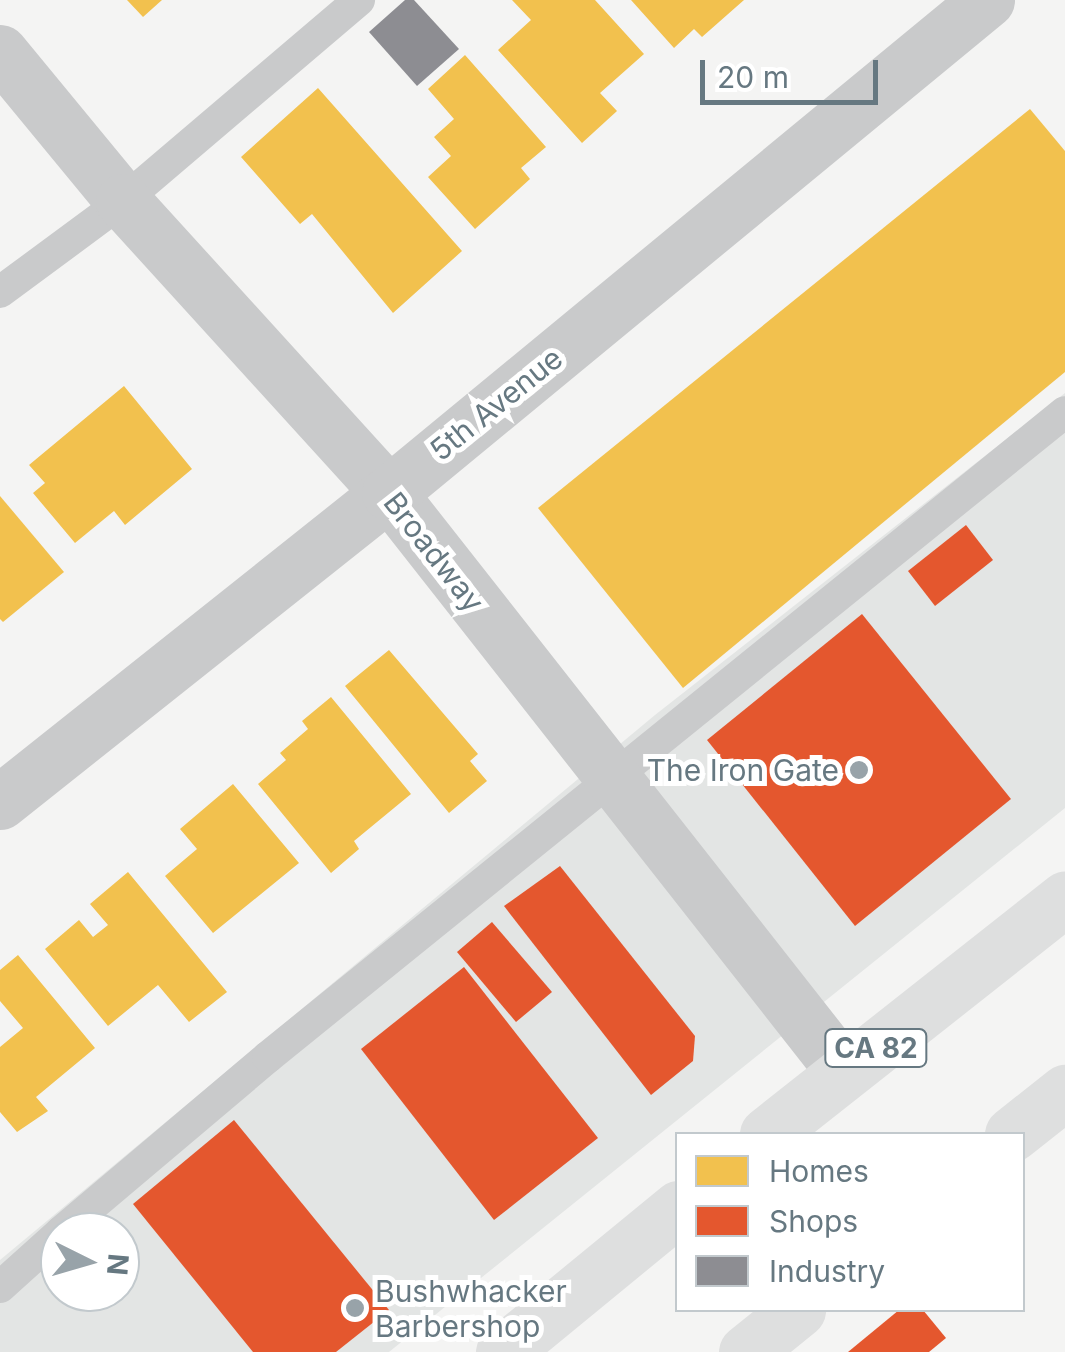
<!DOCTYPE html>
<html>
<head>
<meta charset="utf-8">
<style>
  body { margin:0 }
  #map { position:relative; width:1065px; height:1352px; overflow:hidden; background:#f4f4f3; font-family:Inter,sans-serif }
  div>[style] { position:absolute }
  .built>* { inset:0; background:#e3e5e4 }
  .homes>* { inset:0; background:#f2c14e }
  .shops>* { inset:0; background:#e4572e }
  .industry>* { inset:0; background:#8d8d92 }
  .service>* { height:32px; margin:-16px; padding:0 16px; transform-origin:16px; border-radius:16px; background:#c9cacb }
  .minor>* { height:55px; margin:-27.5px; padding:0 27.5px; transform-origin:27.5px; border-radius:27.5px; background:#c9cacb }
  .primary>* { height:55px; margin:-27.5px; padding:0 27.5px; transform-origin:27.5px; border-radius:27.5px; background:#dedfdf }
  .dots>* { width:28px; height:28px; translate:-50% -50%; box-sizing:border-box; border:5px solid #fff; border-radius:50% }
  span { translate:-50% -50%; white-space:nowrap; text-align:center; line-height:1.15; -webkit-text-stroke:10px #fff; paint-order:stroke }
  .shield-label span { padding:2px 8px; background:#fff; border:2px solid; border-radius:8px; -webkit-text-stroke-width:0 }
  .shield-label { font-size:28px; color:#667881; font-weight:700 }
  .street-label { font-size:30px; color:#667881 }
  .poi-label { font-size:30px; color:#667881 }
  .right { translate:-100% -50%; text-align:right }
  .left { translate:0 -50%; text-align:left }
  .legend { position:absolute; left:675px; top:1132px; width:350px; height:180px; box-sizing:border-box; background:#fff; border:2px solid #c2c9cd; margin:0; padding:12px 18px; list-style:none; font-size:30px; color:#667881 }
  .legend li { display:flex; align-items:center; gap:20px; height:50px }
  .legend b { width:50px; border:2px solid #c2c9cd }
  .north { position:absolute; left:40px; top:1212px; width:100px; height:100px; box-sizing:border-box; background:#fff; border:2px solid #c2c9cd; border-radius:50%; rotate:95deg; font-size:28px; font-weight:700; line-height:40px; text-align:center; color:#667881 }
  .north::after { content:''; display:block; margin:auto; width:35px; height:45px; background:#98a3a9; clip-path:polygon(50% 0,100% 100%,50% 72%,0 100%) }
  .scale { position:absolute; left:700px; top:60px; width:178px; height:45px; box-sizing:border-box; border:5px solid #667881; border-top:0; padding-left:12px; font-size:30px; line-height:35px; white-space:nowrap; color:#667881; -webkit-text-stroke:8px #fff; paint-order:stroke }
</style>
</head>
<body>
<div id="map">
  <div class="built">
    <i style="clip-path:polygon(evenodd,1065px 393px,1065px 808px,389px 1352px,0 1352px,0 1260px,655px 715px,1065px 393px,60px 1232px,120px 1232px,120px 1292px,60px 1292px,60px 1232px)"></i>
  </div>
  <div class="homes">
    <i style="clip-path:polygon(127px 0,162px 0,143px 17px)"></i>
    <i style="clip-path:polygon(512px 0,595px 0,644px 54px,600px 93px,617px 111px,582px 143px,498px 50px,531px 20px)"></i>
    <i style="clip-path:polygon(631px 0,744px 0,702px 37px,694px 29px,674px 48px)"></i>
    <i style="clip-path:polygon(465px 55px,546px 147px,521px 168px,530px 179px,475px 229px,428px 177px,451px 156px,434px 137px,454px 119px,428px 89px)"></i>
    <i style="clip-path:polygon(318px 88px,462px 251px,393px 313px,312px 214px,300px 224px,241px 157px)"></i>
    <i style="clip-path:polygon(1030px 109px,1065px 151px,1065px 372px,683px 688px,538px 508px)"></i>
    <i style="clip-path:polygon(124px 386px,192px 469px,125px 525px,114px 511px,75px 543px,33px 493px,45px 483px,29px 465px)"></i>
    <i style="clip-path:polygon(0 496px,64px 572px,3px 622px,0 619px)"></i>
    <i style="clip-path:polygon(389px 650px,478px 754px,470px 761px,487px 781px,449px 813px,345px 686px)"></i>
    <i style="clip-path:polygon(331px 697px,411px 794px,354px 841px,359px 849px,331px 873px,258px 784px,286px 760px,280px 753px,308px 729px,302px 721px)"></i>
    <i style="clip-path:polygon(233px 784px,299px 863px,213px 933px,165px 876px,197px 849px,180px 829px)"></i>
    <i style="clip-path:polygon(128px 872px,227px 992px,189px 1022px,158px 985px,108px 1026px,45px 949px,79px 920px,93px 937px,108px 925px,90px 904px)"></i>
    <i style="clip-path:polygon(18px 955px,95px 1048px,36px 1097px,48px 1111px,17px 1132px,0 1112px,0 1047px,23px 1028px,0 1001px,0 970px)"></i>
  </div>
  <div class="shops">
    <i style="clip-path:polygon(966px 525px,993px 560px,935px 606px,908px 571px)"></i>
    <i style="clip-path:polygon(862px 614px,1011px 799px,855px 926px,707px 740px)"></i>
    <i style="clip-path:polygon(560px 866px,695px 1036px,693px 1061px,651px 1095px,504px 906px)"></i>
    <i style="clip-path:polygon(492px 922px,552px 992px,516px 1022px,457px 952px)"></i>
    <i style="clip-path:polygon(464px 967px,598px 1138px,494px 1220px,361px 1049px)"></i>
    <i style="clip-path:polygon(234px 1120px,389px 1310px,336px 1352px,253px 1352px,133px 1204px)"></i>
    <i style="clip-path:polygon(899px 1310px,923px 1310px,946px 1338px,929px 1352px,848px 1352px)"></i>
  </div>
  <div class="industry">
    <i style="clip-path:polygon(405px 0,414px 0,459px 49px,417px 86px,369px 32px)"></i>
  </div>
  <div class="service">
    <i style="left:0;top:292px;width:153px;rotate:-36.5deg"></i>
    <i style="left:123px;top:201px;width:310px;rotate:-40.4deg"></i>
    <i style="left:61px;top:1232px;width:271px;rotate:-40.2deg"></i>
    <i style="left:268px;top:1057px;width:1025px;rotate:-38.98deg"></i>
    <i style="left:0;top:1287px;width:81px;rotate:-42deg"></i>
  </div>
  <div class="minor">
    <i style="left:0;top:52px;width:193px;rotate:50.5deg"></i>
    <i style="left:123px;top:201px;width:395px;rotate:47.7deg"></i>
    <i style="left:389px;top:493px;width:736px;rotate:51.84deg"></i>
    <i style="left:0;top:802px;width:497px;rotate:-38.5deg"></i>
    <i style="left:389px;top:493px;width:775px;rotate:-39.5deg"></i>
  </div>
  <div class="primary">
    <i style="left:767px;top:1134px;width:380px;rotate:-38.3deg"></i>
    <i style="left:1012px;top:1134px;width:68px;rotate:-38.4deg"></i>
    <i style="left:503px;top:1352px;width:227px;rotate:-39.4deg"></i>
    <i style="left:746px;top:1352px;width:67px;rotate:-38.9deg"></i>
  </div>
  <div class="dots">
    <i style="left:859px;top:770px;background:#98a3a9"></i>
    <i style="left:355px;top:1308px;background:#98a3a9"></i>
  </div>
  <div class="shield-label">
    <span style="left:876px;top:1048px">CA 82</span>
  </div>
  <div class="street-label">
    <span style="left:496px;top:404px;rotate:-39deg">5th Avenue</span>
    <span style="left:434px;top:552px;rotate:52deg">Broadway</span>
  </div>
  <div class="poi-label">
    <span class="right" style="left:839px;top:770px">The Iron Gate</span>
    <span class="left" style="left:375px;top:1308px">Bushwhacker<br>Barbershop</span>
  </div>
  <ul class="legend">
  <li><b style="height:28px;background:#f2c14e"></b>Homes</li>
  <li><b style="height:28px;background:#e4572e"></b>Shops</li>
  <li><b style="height:28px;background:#8d8d92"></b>Industry</li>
  </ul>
  <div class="north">N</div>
  <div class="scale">20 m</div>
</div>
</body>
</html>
